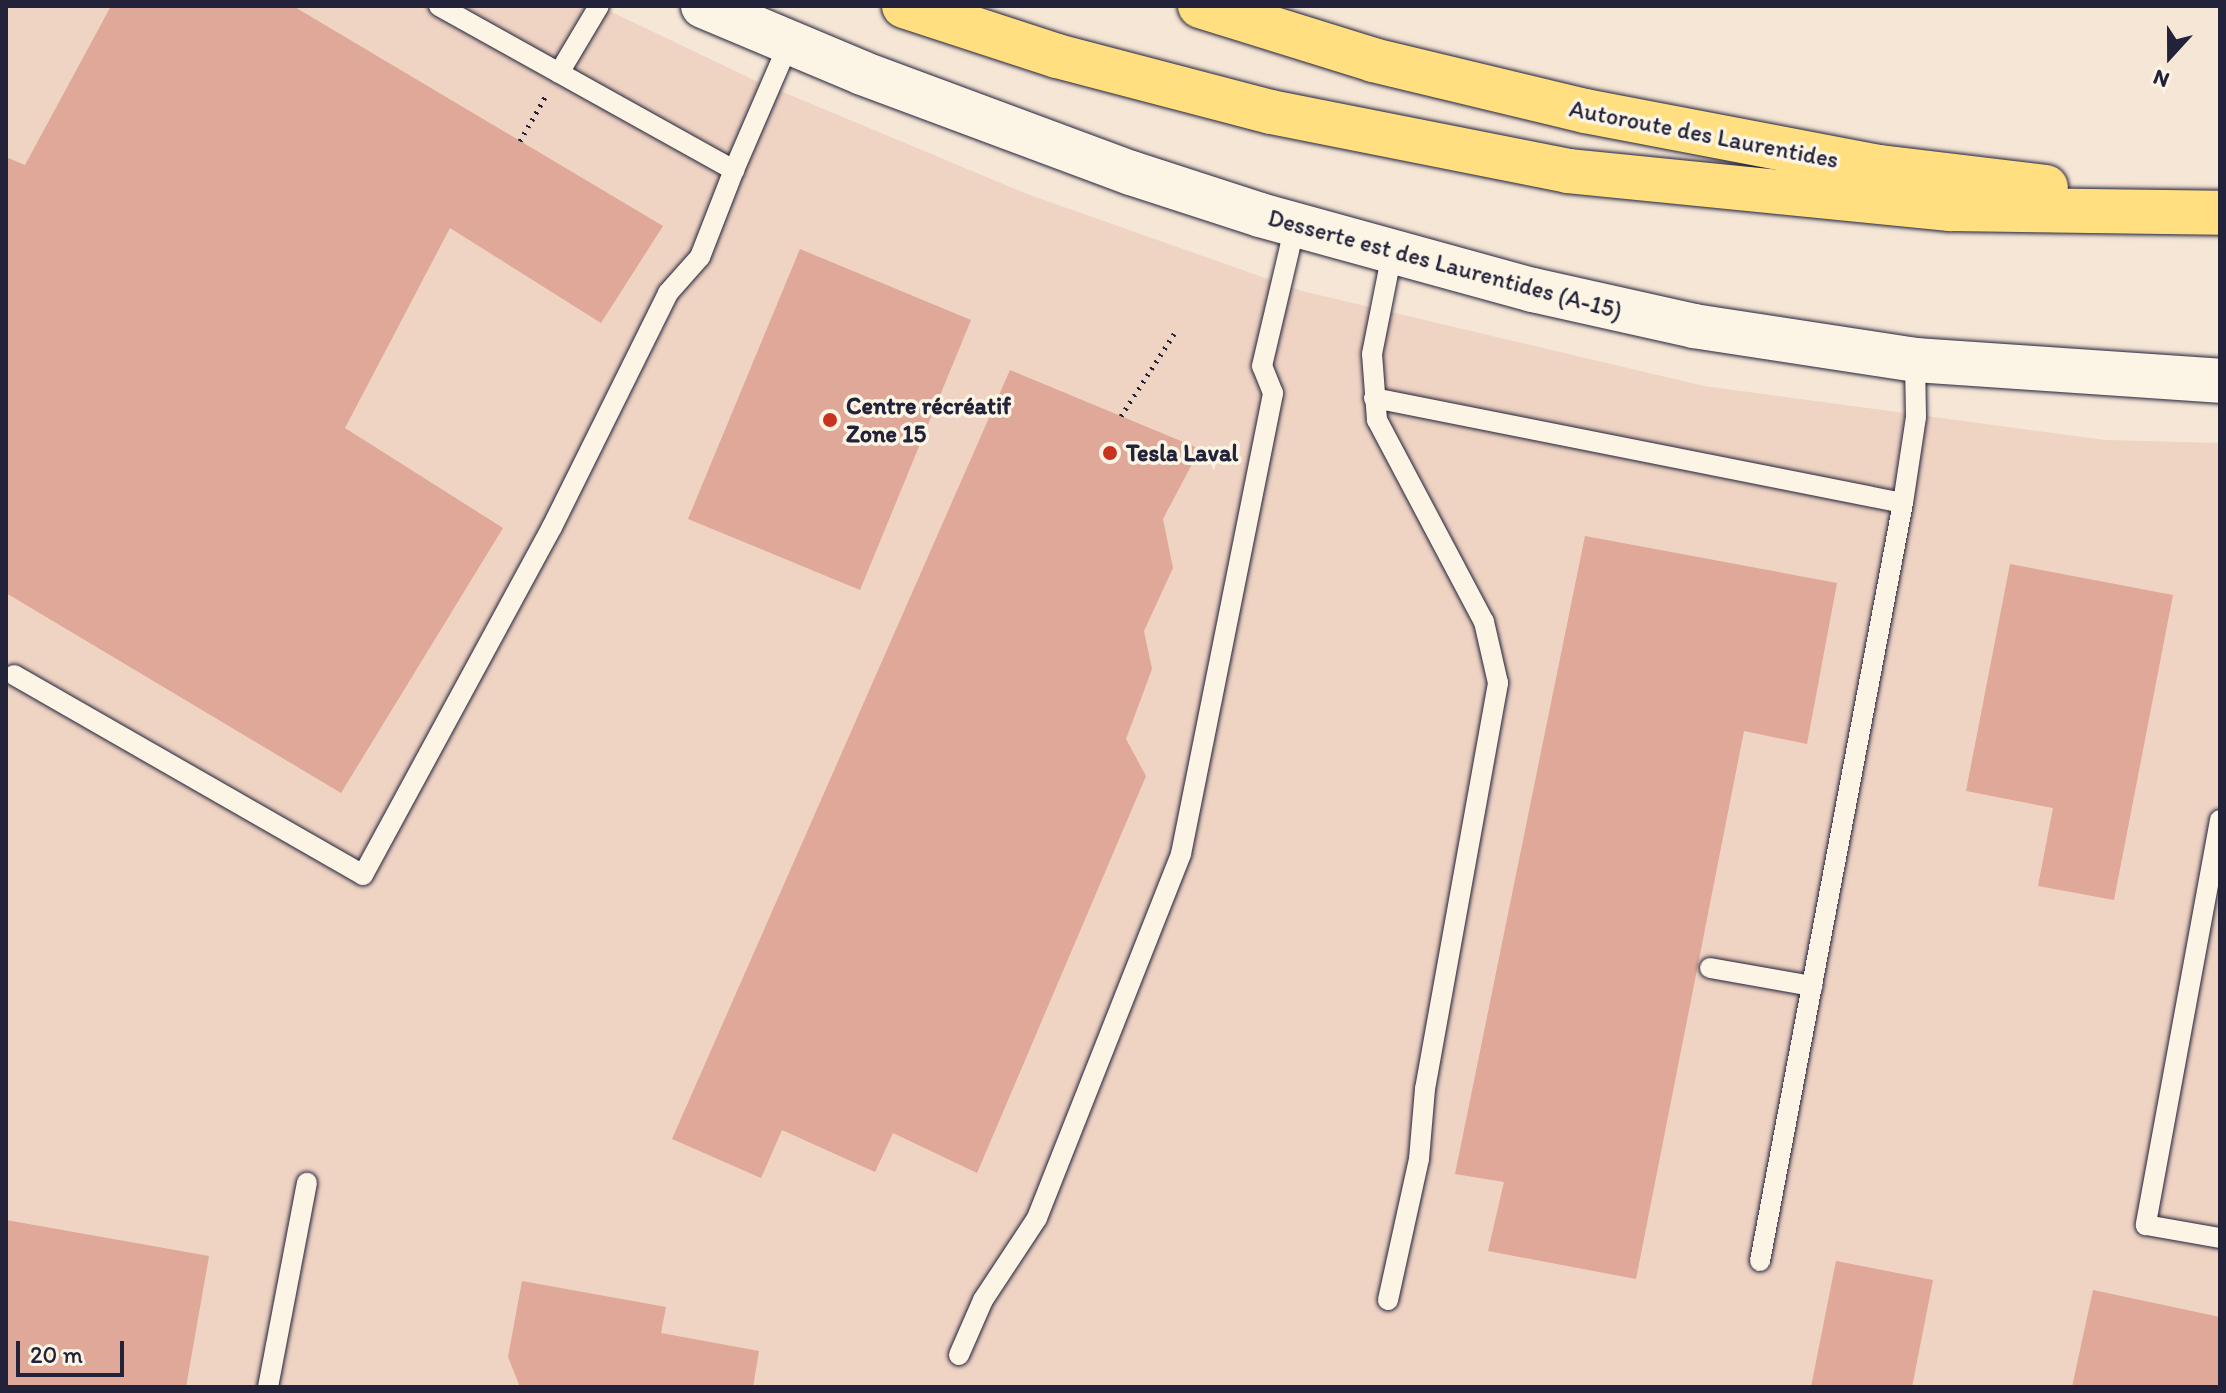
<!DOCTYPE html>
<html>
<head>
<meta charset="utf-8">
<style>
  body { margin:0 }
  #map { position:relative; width:2226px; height:1393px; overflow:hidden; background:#f6e6d6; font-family:Itim,sans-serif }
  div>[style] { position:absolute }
  .built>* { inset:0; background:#efd3c3 }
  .building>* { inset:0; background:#dfa898 }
  .path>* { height:5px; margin-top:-2.5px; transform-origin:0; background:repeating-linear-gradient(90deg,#22223b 0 2px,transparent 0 8px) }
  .roads { filter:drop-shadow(0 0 2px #22223b) drop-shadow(0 0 2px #22223b) }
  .lane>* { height:20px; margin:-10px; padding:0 10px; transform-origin:10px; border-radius:10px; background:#fcf5e5 }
  .secondary>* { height:44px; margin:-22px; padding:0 22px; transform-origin:22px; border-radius:22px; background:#fcf5e5 }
  .highway>* { height:44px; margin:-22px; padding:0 22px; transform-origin:22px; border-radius:22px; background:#ffdf80 }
  .dots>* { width:22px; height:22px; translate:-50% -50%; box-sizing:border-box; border:4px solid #fcf5e5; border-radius:50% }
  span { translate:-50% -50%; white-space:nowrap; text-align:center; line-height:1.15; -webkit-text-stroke:7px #fcf5e5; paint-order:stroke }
  .street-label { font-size:24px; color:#22223b }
  .poi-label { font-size:24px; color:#22223b; font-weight:700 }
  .left { translate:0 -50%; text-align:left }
  .frame { position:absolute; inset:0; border:8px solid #22223b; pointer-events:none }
  .north { position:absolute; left:2130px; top:16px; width:80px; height:80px; -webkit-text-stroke:6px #fcf5e5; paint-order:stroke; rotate:201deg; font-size:22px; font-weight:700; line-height:32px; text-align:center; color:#22223b }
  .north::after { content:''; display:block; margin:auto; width:28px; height:36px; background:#22223b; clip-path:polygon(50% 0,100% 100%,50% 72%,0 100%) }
  .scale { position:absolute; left:16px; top:1341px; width:108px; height:36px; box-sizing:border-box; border:4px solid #22223b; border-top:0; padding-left:10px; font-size:24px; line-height:28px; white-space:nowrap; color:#22223b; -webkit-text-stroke:6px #fcf5e5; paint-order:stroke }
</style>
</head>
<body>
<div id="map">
  <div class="built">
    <i style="clip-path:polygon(6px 6px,599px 6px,754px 80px,1027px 194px,1302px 291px,1704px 386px,2105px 440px,2220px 443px,2220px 1387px,6px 1387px)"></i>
  </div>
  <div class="building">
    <i style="clip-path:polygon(111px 6px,293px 6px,663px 226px,601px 323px,450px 228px,345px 428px,503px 528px,341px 793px,6px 593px,6px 157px,25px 165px)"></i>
    <i style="clip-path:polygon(800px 249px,971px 320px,860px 590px,688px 519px)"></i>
    <i style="clip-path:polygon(1010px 370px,1200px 449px,1163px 519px,1173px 568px,1144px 631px,1152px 669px,1126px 739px,1146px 776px,977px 1173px,893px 1133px,875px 1172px,782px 1130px,761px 1178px,672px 1139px)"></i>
    <i style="clip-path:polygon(1585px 536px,1837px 583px,1807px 744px,1744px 731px,1636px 1279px,1488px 1251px,1504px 1182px,1455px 1174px)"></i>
    <i style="clip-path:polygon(2010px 564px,2173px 595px,2114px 900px,2038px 886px,2053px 808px,1966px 791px)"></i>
    <i style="clip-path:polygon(6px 1220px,209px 1256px,186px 1387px,6px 1387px)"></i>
    <i style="clip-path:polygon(1836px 1261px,1933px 1280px,1912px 1387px,1811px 1387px)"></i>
    <i style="clip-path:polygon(522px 1281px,666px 1307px,661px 1333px,759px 1351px,753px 1387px,520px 1387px,508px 1357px)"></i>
    <i style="clip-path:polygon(2093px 1290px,2220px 1317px,2220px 1387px,2072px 1387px)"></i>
  </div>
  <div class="path">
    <i style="left:520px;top:141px;width:51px;rotate:-60.4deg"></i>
    <i style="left:1121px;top:416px;width:98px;rotate:-57.1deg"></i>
  </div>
  <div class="roads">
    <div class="lane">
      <i style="left:439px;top:6px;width:338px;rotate:29.1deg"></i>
      <i style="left:734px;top:170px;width:138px;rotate:-66.6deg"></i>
      <i style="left:559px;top:73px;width:78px;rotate:-59.2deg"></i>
      <i style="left:1374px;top:398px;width:539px;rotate:11.23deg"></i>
      <i style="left:1903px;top:503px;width:87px;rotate:-81.4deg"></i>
      <i style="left:1916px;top:417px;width:57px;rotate:-91deg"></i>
      <i style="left:14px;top:675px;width:402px;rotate:29.8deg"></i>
      <i style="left:363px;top:875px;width:396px;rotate:-61.5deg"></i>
      <i style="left:552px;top:527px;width:261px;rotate:-63.6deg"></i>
      <i style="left:668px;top:293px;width:48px;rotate:-48.4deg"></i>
      <i style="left:700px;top:257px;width:93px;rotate:-68.7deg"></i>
      <i style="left:2220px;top:820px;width:412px;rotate:100.4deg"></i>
      <i style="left:2146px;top:1225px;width:75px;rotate:10deg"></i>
      <i style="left:1710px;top:968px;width:104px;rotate:10deg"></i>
      <i style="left:1760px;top:1261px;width:771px;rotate:-79.32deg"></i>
      <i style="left:1388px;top:1300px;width:144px;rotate:-77.6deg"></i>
      <i style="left:1419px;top:1159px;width:70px;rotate:-85.1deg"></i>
      <i style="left:1425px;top:1089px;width:413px;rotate:-79.8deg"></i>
      <i style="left:1498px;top:683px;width:63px;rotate:-102.9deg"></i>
      <i style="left:1484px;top:622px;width:229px;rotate:-117.9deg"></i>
      <i style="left:1377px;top:420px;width:66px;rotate:-94.3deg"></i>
      <i style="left:1372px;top:354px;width:103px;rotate:-78.8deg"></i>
      <i style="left:959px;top:1355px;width:60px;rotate:-66.4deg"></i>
      <i style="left:983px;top:1300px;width:98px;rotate:-56.6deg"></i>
      <i style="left:1037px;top:1218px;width:391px;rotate:-68.4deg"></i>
      <i style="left:1181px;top:854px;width:470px;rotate:-78.7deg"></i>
      <i style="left:1273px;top:393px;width:29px;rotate:-112deg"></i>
      <i style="left:1262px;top:366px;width:145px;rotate:-76.8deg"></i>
      <i style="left:268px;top:1387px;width:208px;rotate:-79.2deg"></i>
    </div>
    <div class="secondary">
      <i style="left:703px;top:6px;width:173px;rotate:22.8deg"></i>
      <i style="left:862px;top:73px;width:287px;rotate:20.4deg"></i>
      <i style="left:1131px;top:173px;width:136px;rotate:18deg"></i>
      <i style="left:1260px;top:215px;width:283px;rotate:15.4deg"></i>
      <i style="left:1533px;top:290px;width:165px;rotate:12.6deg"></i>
      <i style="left:1694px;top:326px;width:224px;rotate:8.7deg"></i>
      <i style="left:1915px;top:360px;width:306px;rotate:3.9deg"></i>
    </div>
    <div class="highway">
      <i style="left:904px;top:6px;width:161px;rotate:18.1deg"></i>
      <i style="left:1057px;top:56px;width:221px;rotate:14.7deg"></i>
      <i style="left:1271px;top:112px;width:303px;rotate:11.2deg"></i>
      <i style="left:1568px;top:171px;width:384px;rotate:5.7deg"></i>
      <i style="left:1950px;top:209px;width:270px;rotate:0.8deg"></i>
      <i style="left:1200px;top:6px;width:181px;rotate:17.3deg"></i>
      <i style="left:1373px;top:60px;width:218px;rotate:13.5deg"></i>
      <i style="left:1585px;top:111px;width:299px;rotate:10.8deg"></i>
      <i style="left:1879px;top:167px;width:168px;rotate:6.8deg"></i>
    </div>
  </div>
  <div class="dots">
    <i style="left:830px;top:420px;background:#c8321e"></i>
    <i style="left:1110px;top:453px;background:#c8321e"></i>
  </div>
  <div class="street-label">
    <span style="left:1704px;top:134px;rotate:11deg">Autoroute des Laurentides</span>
    <span style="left:1445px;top:264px;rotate:15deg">Desserte est des Laurentides (A-15)</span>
  </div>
  <div class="poi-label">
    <span class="left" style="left:846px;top:420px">Centre récréatif<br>Zone 15</span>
    <span class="left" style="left:1126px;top:453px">Tesla Laval</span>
  </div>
  <div class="frame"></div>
  <div class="north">N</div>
  <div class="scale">20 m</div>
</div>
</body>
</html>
